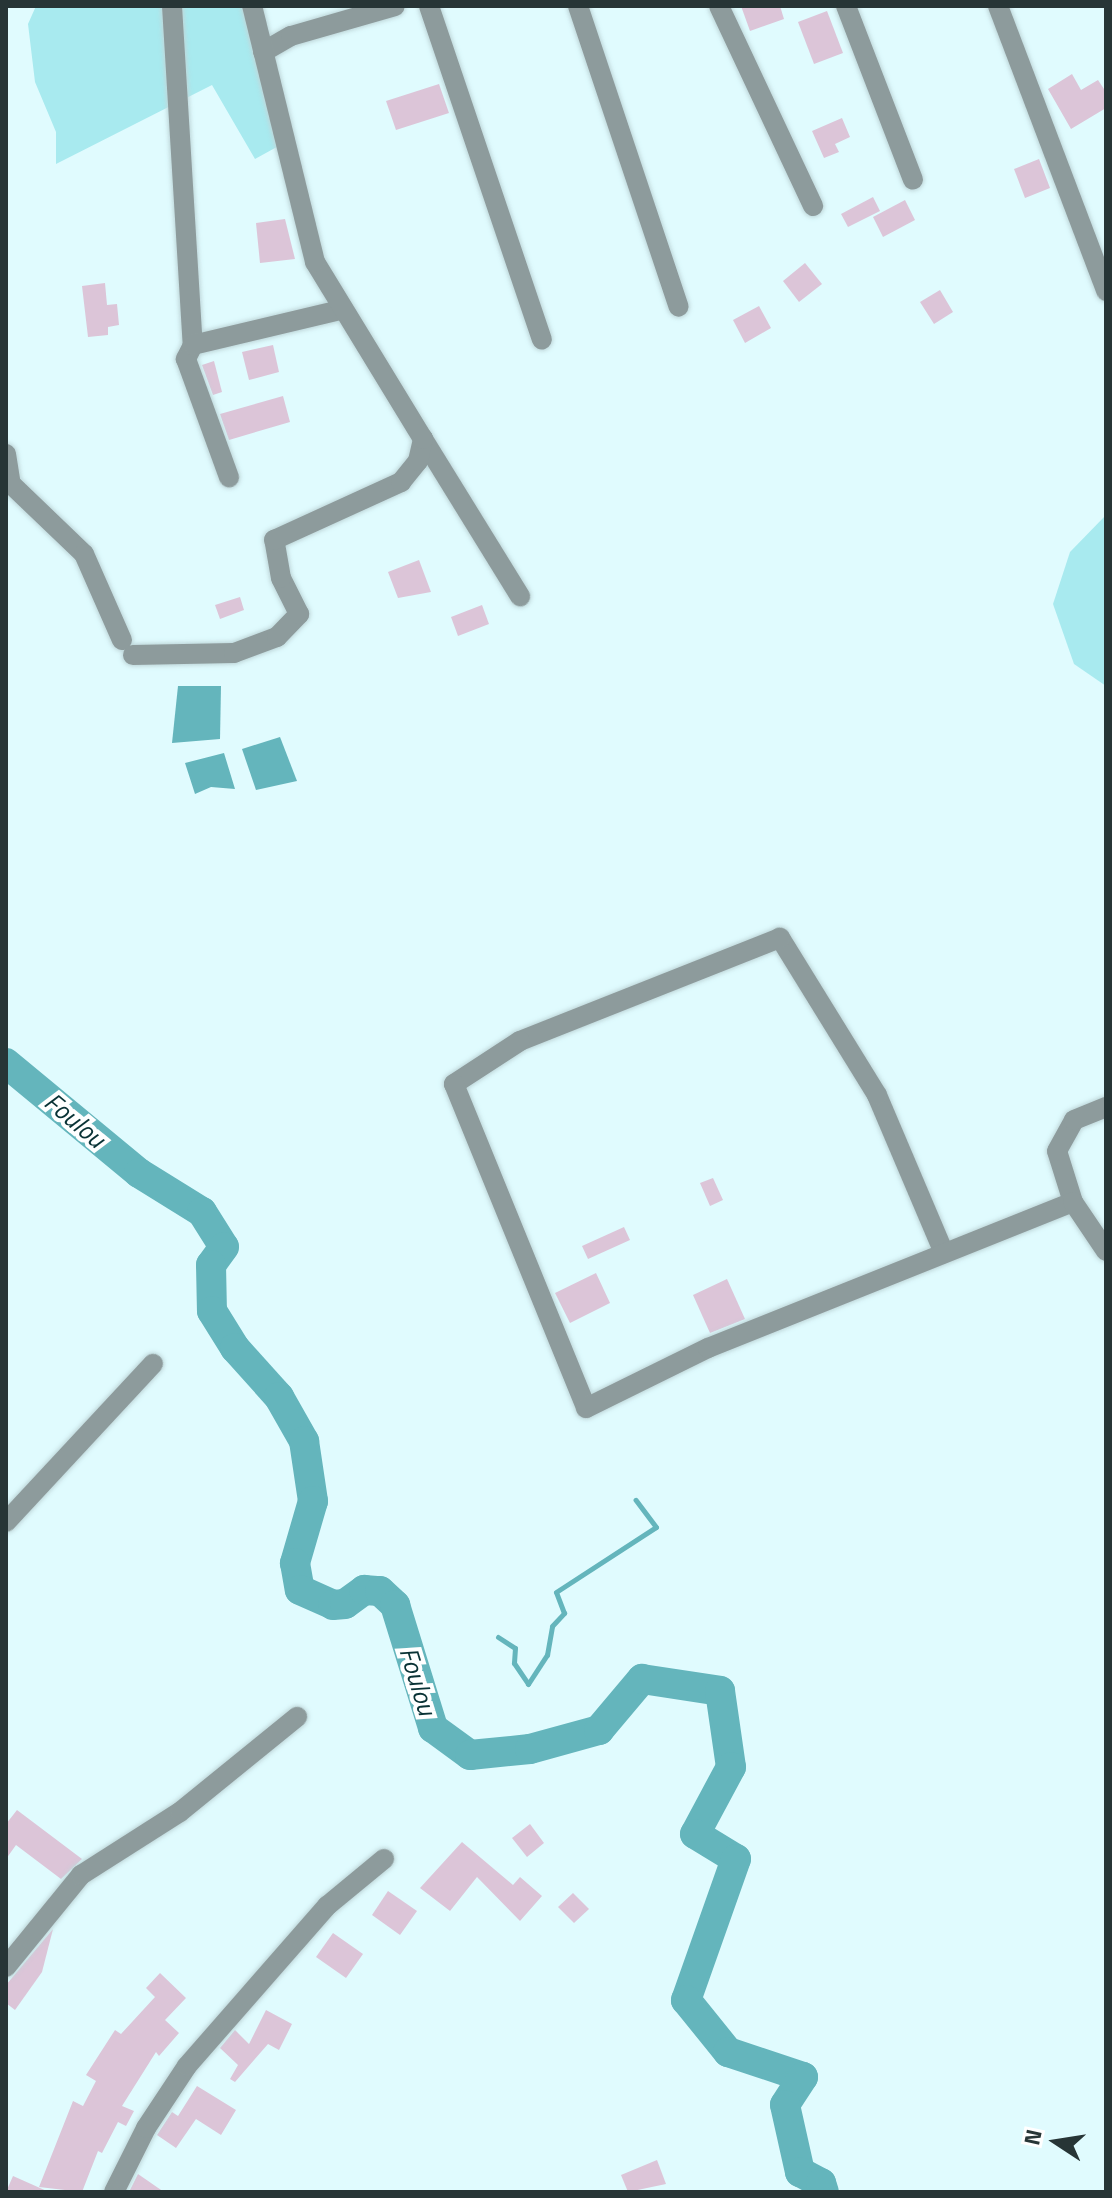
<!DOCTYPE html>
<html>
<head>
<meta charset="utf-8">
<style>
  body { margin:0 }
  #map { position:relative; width:1112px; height:2198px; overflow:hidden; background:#e0fbfe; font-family:"Titillium Web",sans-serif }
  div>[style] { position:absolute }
  .green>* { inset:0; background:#a8eaef }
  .water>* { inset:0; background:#64b5bc }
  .stream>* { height:5px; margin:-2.5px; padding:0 2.5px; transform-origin:2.5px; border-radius:2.5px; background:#64b5bc }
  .river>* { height:30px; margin:-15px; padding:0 15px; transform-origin:15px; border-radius:15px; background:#64b5bc }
  .building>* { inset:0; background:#dcc5d8 }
  .roads { filter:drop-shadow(0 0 2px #bfd7da) drop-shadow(0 0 2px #bfd7da) }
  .minor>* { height:20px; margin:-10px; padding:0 10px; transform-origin:10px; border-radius:10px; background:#8d9b9c }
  span { translate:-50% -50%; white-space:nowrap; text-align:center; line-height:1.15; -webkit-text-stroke:8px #fff; paint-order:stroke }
  .water-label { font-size:26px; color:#093235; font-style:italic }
  .frame { position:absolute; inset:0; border:8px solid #273536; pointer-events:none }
  .north { position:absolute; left:1016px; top:2102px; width:80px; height:80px; -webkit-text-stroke:6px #fff; paint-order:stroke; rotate:282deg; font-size:22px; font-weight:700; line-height:32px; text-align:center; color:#273536 }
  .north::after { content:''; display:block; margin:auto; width:28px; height:36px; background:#273536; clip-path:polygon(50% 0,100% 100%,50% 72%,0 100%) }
</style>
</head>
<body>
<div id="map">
  <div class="green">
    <i style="clip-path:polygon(36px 6px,252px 6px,284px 143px,255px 159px,212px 85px,56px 164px,56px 132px,35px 82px,28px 24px)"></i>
    <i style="clip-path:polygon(1106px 515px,1106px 686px,1074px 664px,1053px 604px,1070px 552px)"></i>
  </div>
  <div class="water">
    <i style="clip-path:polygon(178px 686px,221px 686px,220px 739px,172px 743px)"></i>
    <i style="clip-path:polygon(280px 737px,297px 781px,256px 790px,242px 749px)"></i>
    <i style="clip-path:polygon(224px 753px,235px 789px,211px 787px,195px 794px,185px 763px)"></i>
  </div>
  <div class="stream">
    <i style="left:498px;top:1637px;width:20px;rotate:33deg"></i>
    <i style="left:515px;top:1648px;width:15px;rotate:94deg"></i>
    <i style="left:514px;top:1663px;width:25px;rotate:56deg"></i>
    <i style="left:528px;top:1684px;width:35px;rotate:-57deg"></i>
    <i style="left:547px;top:1655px;width:29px;rotate:-80deg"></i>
    <i style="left:552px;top:1626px;width:18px;rotate:-47deg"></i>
    <i style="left:564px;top:1613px;width:22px;rotate:-111deg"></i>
    <i style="left:556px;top:1592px;width:119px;rotate:-33deg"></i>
    <i style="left:656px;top:1527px;width:34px;rotate:-127deg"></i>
  </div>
  <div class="river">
    <i style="left:6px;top:1063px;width:173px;rotate:39.6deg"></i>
    <i style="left:139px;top:1173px;width:74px;rotate:31.8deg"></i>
    <i style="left:202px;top:1212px;width:41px;rotate:57.8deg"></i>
    <i style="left:224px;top:1247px;width:22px;rotate:126deg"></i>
    <i style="left:211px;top:1265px;width:46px;rotate:88.8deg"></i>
    <i style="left:212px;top:1311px;width:44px;rotate:58.1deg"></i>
    <i style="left:235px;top:1348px;width:66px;rotate:48.1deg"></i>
    <i style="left:279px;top:1397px;width:51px;rotate:60.4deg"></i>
    <i style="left:304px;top:1441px;width:61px;rotate:81.5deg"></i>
    <i style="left:313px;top:1501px;width:65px;rotate:106.2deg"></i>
    <i style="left:295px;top:1563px;width:27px;rotate:80deg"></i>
    <i style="left:300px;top:1590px;width:36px;rotate:24deg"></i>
    <i style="left:333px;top:1605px;width:12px;rotate:-5deg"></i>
    <i style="left:345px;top:1604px;width:24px;rotate:-36deg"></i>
    <i style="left:364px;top:1590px;width:16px;rotate:4deg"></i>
    <i style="left:380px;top:1591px;width:21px;rotate:43deg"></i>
    <i style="left:395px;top:1605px;width:129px;rotate:72.8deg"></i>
    <i style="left:433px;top:1728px;width:46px;rotate:36.1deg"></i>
    <i style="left:470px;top:1755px;width:60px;rotate:-5.7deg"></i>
    <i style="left:530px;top:1749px;width:72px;rotate:-15.4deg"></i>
    <i style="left:599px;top:1730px;width:67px;rotate:-49.9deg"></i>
    <i style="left:642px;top:1679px;width:79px;rotate:8.7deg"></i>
    <i style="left:720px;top:1691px;width:77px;rotate:81.8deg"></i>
    <i style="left:731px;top:1767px;width:76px;rotate:118.2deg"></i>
    <i style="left:695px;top:1834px;width:48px;rotate:31.4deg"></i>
    <i style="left:736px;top:1859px;width:150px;rotate:109.5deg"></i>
    <i style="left:686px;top:2000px;width:67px;rotate:51.1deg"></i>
    <i style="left:728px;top:2052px;width:79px;rotate:18.4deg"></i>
    <i style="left:803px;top:2077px;width:33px;rotate:123deg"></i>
    <i style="left:785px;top:2105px;width:69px;rotate:77.4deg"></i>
    <i style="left:800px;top:2172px;width:24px;rotate:28deg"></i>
    <i style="left:821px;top:2183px;width:9px;rotate:72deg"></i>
  </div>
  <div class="building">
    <i style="clip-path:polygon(741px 6px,780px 6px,784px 19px,750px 31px)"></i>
    <i style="clip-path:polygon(827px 11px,843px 53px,814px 64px,798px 22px)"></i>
    <i style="clip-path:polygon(1072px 74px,1081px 90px,1098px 80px,1106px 92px,1106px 108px,1071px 129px,1048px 89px)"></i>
    <i style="clip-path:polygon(439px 84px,449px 113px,396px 130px,386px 101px)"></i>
    <i style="clip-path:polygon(842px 118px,850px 137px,835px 144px,839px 152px,824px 158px,812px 131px)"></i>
    <i style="clip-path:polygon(1039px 159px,1050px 188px,1025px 198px,1014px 169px)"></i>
    <i style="clip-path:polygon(873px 197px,880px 211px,848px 227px,841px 214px)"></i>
    <i style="clip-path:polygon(905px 200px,915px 220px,883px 237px,873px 217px)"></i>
    <i style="clip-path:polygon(285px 219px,295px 259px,260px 263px,256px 223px)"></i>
    <i style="clip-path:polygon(805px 263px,822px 284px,799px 302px,783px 281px)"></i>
    <i style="clip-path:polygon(105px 283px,107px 305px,117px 304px,119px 325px,108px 327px,108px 335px,88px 337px,82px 286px)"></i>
    <i style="clip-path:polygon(940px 290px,953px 312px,934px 324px,920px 302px)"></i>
    <i style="clip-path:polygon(759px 306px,771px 328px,745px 343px,733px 320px)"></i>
    <i style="clip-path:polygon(273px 345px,279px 372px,249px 380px,242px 352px)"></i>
    <i style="clip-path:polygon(214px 361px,222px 392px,213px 395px,202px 365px)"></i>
    <i style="clip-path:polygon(283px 396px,290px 422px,229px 440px,220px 414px)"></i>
    <i style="clip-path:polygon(419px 560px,431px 592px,398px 598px,388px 572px)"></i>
    <i style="clip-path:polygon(240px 597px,244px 610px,220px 619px,215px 605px)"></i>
    <i style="clip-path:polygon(482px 605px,489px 624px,458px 636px,451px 617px)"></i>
    <i style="clip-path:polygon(713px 1178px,723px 1200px,710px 1206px,700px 1183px)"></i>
    <i style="clip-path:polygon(624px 1227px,630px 1240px,588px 1259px,582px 1246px)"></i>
    <i style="clip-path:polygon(596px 1273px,610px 1303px,570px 1323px,555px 1293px)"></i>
    <i style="clip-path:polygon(727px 1279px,745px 1319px,710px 1333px,693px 1295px)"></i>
    <i style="clip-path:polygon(17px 1810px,82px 1859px,61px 1879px,16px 1845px,6px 1859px,6px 1824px)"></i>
    <i style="clip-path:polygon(530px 1824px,544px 1843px,527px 1857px,512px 1838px)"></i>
    <i style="clip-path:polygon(462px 1842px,513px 1885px,520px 1877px,542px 1896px,520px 1921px,477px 1877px,450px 1911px,420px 1888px)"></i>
    <i style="clip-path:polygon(388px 1891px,417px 1911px,400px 1935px,372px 1915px)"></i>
    <i style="clip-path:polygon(573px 1893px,589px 1909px,574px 1923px,558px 1907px)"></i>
    <i style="clip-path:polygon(53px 1929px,42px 1972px,15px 2010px,6px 2003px,6px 1985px)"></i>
    <i style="clip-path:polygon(333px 1933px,363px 1954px,346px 1978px,316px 1957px)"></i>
    <i style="clip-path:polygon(160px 1973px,186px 1998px,165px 2020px,179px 2033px,159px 2056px,156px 2052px,122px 2106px,134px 2111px,126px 2126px,118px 2122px,102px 2153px,98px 2151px,82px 2192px,39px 2187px,73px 2101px,83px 2106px,96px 2081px,86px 2075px,115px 2030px,121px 2034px,155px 1997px,146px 1988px)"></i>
    <i style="clip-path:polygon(266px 2010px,292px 2024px,279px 2050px,268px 2044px,235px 2082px,230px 2079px,238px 2065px,220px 2048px,235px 2030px,249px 2044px)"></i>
    <i style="clip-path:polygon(197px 2086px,236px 2110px,221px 2135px,196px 2119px,176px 2148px,157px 2135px,172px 2112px,178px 2116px)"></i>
    <i style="clip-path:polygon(657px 2160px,666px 2184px,628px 2192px,621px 2175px)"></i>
    <i style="clip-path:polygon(138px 2174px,164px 2192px,129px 2192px)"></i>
    <i style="clip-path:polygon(13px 2176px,49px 2192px,6px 2192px)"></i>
  </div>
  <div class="roads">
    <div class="minor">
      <i style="left:172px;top:6px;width:340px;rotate:86.5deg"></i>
      <i style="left:193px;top:345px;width:16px;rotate:117deg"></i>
      <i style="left:186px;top:359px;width:126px;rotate:70deg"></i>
      <i style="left:429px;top:6px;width:352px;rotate:71.3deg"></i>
      <i style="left:578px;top:6px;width:317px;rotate:71.5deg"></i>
      <i style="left:719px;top:6px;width:221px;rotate:64.8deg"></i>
      <i style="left:846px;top:6px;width:186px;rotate:68.9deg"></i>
      <i style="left:998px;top:6px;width:305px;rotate:69.2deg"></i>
      <i style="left:263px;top:52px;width:32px;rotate:-30deg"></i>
      <i style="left:291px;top:36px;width:108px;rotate:-16.1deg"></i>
      <i style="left:193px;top:345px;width:151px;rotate:-13.4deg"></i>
      <i style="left:423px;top:439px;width:185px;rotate:58.3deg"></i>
      <i style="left:6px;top:454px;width:30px;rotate:81deg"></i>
      <i style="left:11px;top:484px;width:101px;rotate:43.8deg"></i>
      <i style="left:84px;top:554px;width:94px;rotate:66.2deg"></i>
      <i style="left:133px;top:655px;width:101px;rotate:-1.1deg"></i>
      <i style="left:234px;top:653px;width:46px;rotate:-20.4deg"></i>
      <i style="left:277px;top:637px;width:32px;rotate:-46deg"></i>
      <i style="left:299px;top:614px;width:40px;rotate:-116.6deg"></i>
      <i style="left:281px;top:578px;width:39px;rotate:-100deg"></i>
      <i style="left:274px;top:540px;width:140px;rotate:-24.5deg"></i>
      <i style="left:401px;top:482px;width:27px;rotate:-51deg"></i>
      <i style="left:418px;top:461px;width:23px;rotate:-77deg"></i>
      <i style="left:423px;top:439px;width:207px;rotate:-121.4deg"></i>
      <i style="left:315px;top:262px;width:264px;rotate:-103.8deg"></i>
      <i style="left:1073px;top:1202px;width:53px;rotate:-107.4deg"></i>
      <i style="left:1057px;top:1151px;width:35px;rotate:-61deg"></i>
      <i style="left:1074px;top:1120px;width:35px;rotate:-22deg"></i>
      <i style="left:944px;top:1253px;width:172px;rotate:-113deg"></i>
      <i style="left:877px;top:1095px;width:185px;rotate:-121.7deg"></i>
      <i style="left:780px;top:938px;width:280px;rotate:158.4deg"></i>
      <i style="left:520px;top:1041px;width:79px;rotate:146.9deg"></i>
      <i style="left:454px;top:1084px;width:350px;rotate:67.8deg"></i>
      <i style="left:586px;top:1408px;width:136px;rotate:-26.2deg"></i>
      <i style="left:708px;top:1348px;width:393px;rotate:-21.8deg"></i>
      <i style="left:1073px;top:1202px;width:59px;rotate:56deg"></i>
      <i style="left:6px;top:1522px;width:216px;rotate:-47.1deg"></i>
      <i style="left:6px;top:1967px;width:119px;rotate:-50.8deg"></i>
      <i style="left:81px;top:1875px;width:117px;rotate:-32.5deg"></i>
      <i style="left:180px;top:1812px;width:151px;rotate:-39.1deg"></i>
      <i style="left:114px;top:2192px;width:72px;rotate:-63.4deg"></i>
      <i style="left:146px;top:2128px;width:74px;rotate:-56.5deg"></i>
      <i style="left:187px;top:2066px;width:213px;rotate:-48.8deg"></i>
      <i style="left:327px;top:1906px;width:74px;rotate:-39.5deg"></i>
    </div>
  </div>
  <div class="water-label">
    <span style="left:75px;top:1120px;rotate:40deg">Foulou</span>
    <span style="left:418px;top:1681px;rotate:73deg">Foulou</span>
  </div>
  <div class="frame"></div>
  <div class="north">N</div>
</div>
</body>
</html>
